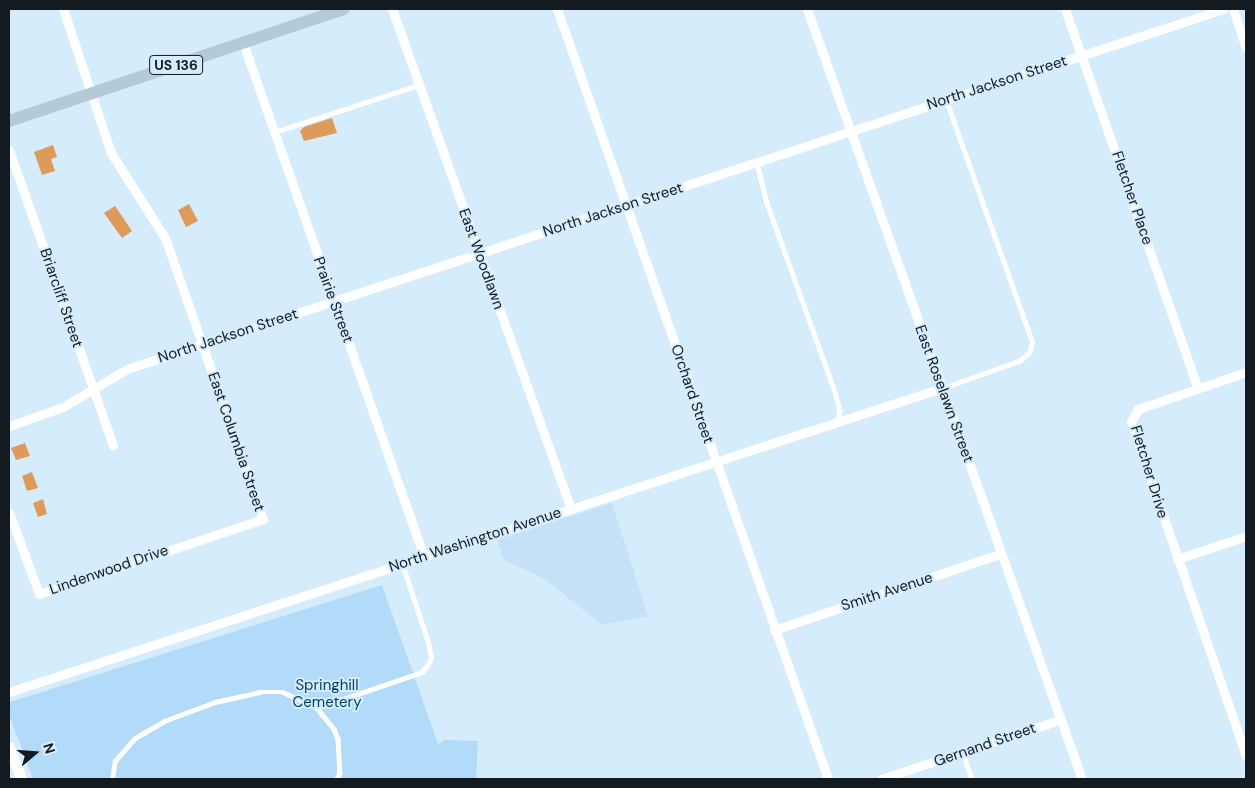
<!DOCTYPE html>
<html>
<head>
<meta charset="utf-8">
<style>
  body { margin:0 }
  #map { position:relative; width:1255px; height:788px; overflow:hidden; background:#d5ecfd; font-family:"DM Sans",sans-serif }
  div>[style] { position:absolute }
  .built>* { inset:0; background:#c4e1f8 }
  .green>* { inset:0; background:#b2daf9 }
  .building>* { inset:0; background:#dd9a58 }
  .service>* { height:4.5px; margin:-2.25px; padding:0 2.25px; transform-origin:2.25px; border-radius:2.25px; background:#fff }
  .minor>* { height:9px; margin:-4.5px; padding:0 4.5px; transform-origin:4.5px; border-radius:4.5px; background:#fff }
  .secondary>* { height:11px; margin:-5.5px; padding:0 5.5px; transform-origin:5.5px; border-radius:5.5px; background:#fff }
  .primary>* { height:12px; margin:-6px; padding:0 6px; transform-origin:6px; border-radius:6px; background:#b3cadb }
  span { translate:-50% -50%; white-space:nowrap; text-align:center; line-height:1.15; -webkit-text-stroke:4px #d5ecfd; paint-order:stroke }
  .shield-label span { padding:1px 4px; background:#d5ecfd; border:1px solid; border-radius:4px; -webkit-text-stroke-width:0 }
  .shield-label { font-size:14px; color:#131b21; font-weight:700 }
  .street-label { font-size:15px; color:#131b21 }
  .park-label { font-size:15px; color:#004368 }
  .frame { position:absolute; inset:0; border:10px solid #131b21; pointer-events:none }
  .north { position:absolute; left:10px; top:728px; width:50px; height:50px; -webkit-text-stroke:4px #d5ecfd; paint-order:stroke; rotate:72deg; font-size:14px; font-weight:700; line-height:20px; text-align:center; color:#131b21 }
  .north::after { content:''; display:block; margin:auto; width:18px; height:22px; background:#131b21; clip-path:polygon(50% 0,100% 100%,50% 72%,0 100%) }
</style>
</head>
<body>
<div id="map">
  <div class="built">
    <i style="clip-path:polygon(612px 503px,648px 616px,602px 625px,545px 579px,504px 560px,497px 540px)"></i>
  </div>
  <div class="green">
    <i style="clip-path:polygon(382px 585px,438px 744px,445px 740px,478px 741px,476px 779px,33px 779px,9px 714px,10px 702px)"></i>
  </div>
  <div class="building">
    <i style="clip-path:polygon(332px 118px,337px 133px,304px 141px,300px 131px,304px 127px)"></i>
    <i style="clip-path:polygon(53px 145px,57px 157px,51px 159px,55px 171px,42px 175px,34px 152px)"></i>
    <i style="clip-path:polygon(189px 204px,198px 221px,186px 227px,178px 210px)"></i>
    <i style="clip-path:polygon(115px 206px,132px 231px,122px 238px,104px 213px)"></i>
    <i style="clip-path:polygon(25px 443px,30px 456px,16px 460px,11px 448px)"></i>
    <i style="clip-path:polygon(32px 472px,38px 488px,27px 491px,22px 476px)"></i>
    <i style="clip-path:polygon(43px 499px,47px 514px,38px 517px,33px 503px)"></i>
  </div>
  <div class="service">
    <i style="left:275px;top:132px;width:151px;rotate:-18.1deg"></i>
    <i style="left:757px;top:163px;width:38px;rotate:76deg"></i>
    <i style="left:766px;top:200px;width:204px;rotate:70.2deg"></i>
    <i style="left:835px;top:392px;width:20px;rotate:75deg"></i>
    <i style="left:840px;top:411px;width:10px;rotate:107deg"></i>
    <i style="left:943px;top:388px;width:81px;rotate:-19.6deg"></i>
    <i style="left:1019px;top:361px;width:13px;rotate:-39deg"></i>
    <i style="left:1029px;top:353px;width:11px;rotate:-75deg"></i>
    <i style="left:1032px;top:342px;width:257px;rotate:-109.6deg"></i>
    <i style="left:317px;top:708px;width:111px;rotate:-18.9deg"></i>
    <i style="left:422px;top:672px;width:8px;rotate:-50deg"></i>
    <i style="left:427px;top:666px;width:9px;rotate:-63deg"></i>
    <i style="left:431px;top:658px;width:16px;rotate:-101deg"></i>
    <i style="left:428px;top:642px;width:82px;rotate:-108.4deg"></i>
    <i style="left:963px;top:753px;width:28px;rotate:71deg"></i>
    <i style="left:112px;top:779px;width:18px;rotate:-81deg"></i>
    <i style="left:115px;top:761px;width:30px;rotate:-49deg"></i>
    <i style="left:135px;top:738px;width:34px;rotate:-30deg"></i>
    <i style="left:164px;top:721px;width:54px;rotate:-20.4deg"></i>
    <i style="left:215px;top:702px;width:46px;rotate:-12.5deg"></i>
    <i style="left:260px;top:692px;width:23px"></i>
    <i style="left:283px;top:692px;width:38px;rotate:25deg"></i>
    <i style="left:317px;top:708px;width:27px;rotate:51deg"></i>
    <i style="left:334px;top:729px;width:11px;rotate:68deg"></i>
    <i style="left:338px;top:739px;width:34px;rotate:87deg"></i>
    <i style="left:340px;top:773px;width:7px;rotate:117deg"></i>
  </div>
  <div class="minor">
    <i style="left:392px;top:9px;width:531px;rotate:70.3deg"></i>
    <i style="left:557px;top:9px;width:816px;rotate:70.61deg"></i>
    <i style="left:807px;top:9px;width:818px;rotate:70.35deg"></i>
    <i style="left:1065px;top:9px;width:402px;rotate:70.7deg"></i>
    <i style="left:1233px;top:9px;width:41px;rotate:71.6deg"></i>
    <i style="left:243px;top:43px;width:545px;rotate:70.6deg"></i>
    <i style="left:9px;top:150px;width:313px;rotate:70.6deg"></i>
    <i style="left:1246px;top:372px;width:114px;rotate:161.1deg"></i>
    <i style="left:1138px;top:409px;width:15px;rotate:118deg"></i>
    <i style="left:1131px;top:422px;width:353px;rotate:71deg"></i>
    <i style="left:9px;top:426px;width:57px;rotate:-19.4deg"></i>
    <i style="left:63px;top:407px;width:74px;rotate:-30.7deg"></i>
    <i style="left:127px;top:369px;width:1154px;rotate:-18.18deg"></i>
    <i style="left:9px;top:512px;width:87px;rotate:69.9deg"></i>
    <i style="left:39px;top:594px;width:236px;rotate:-18.5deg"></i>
    <i style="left:263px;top:519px;width:298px;rotate:-109.2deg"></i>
    <i style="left:165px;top:238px;width:101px;rotate:-122.4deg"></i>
    <i style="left:111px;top:153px;width:152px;rotate:-108.4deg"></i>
    <i style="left:1177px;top:559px;width:73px;rotate:-18.4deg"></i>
    <i style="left:774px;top:630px;width:238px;rotate:-18.6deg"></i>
    <i style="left:9px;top:692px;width:981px;rotate:-18.05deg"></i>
    <i style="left:881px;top:779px;width:188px;rotate:-18.3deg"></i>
  </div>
  <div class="secondary">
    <i style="left:9px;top:747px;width:34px;rotate:69deg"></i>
  </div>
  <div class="primary">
    <i style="left:9px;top:121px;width:353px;rotate:-18.5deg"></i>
  </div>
  <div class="shield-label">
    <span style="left:176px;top:65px">US 136</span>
  </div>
  <div class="street-label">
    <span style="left:997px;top:83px;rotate:-18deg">North Jackson Street</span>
    <span style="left:1132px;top:198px;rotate:71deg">Fletcher Place</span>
    <span style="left:613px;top:210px;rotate:-18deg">North Jackson Street</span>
    <span style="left:481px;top:259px;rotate:70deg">East Woodlawn</span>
    <span style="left:61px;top:298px;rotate:71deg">Briarcliff Street</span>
    <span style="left:333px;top:300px;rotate:70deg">Prairie Street</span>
    <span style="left:228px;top:336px;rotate:-18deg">North Jackson Street</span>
    <span style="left:692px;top:394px;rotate:71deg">Orchard Street</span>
    <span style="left:944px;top:394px;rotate:70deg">East Roselawn Street</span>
    <span style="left:236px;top:442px;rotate:71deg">East Columbia Street</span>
    <span style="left:1149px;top:472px;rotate:73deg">Fletcher Drive</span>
    <span style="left:475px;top:540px;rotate:-18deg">North Washington Avenue</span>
    <span style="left:109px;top:570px;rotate:-19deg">Lindenwood Drive</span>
    <span style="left:887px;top:592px;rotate:-18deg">Smith Avenue</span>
    <span style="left:985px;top:745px;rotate:-19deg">Gernand Street</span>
  </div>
  <div class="park-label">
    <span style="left:327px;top:694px">Springhill<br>Cemetery</span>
  </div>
  <div class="frame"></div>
  <div class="north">N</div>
</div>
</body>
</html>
